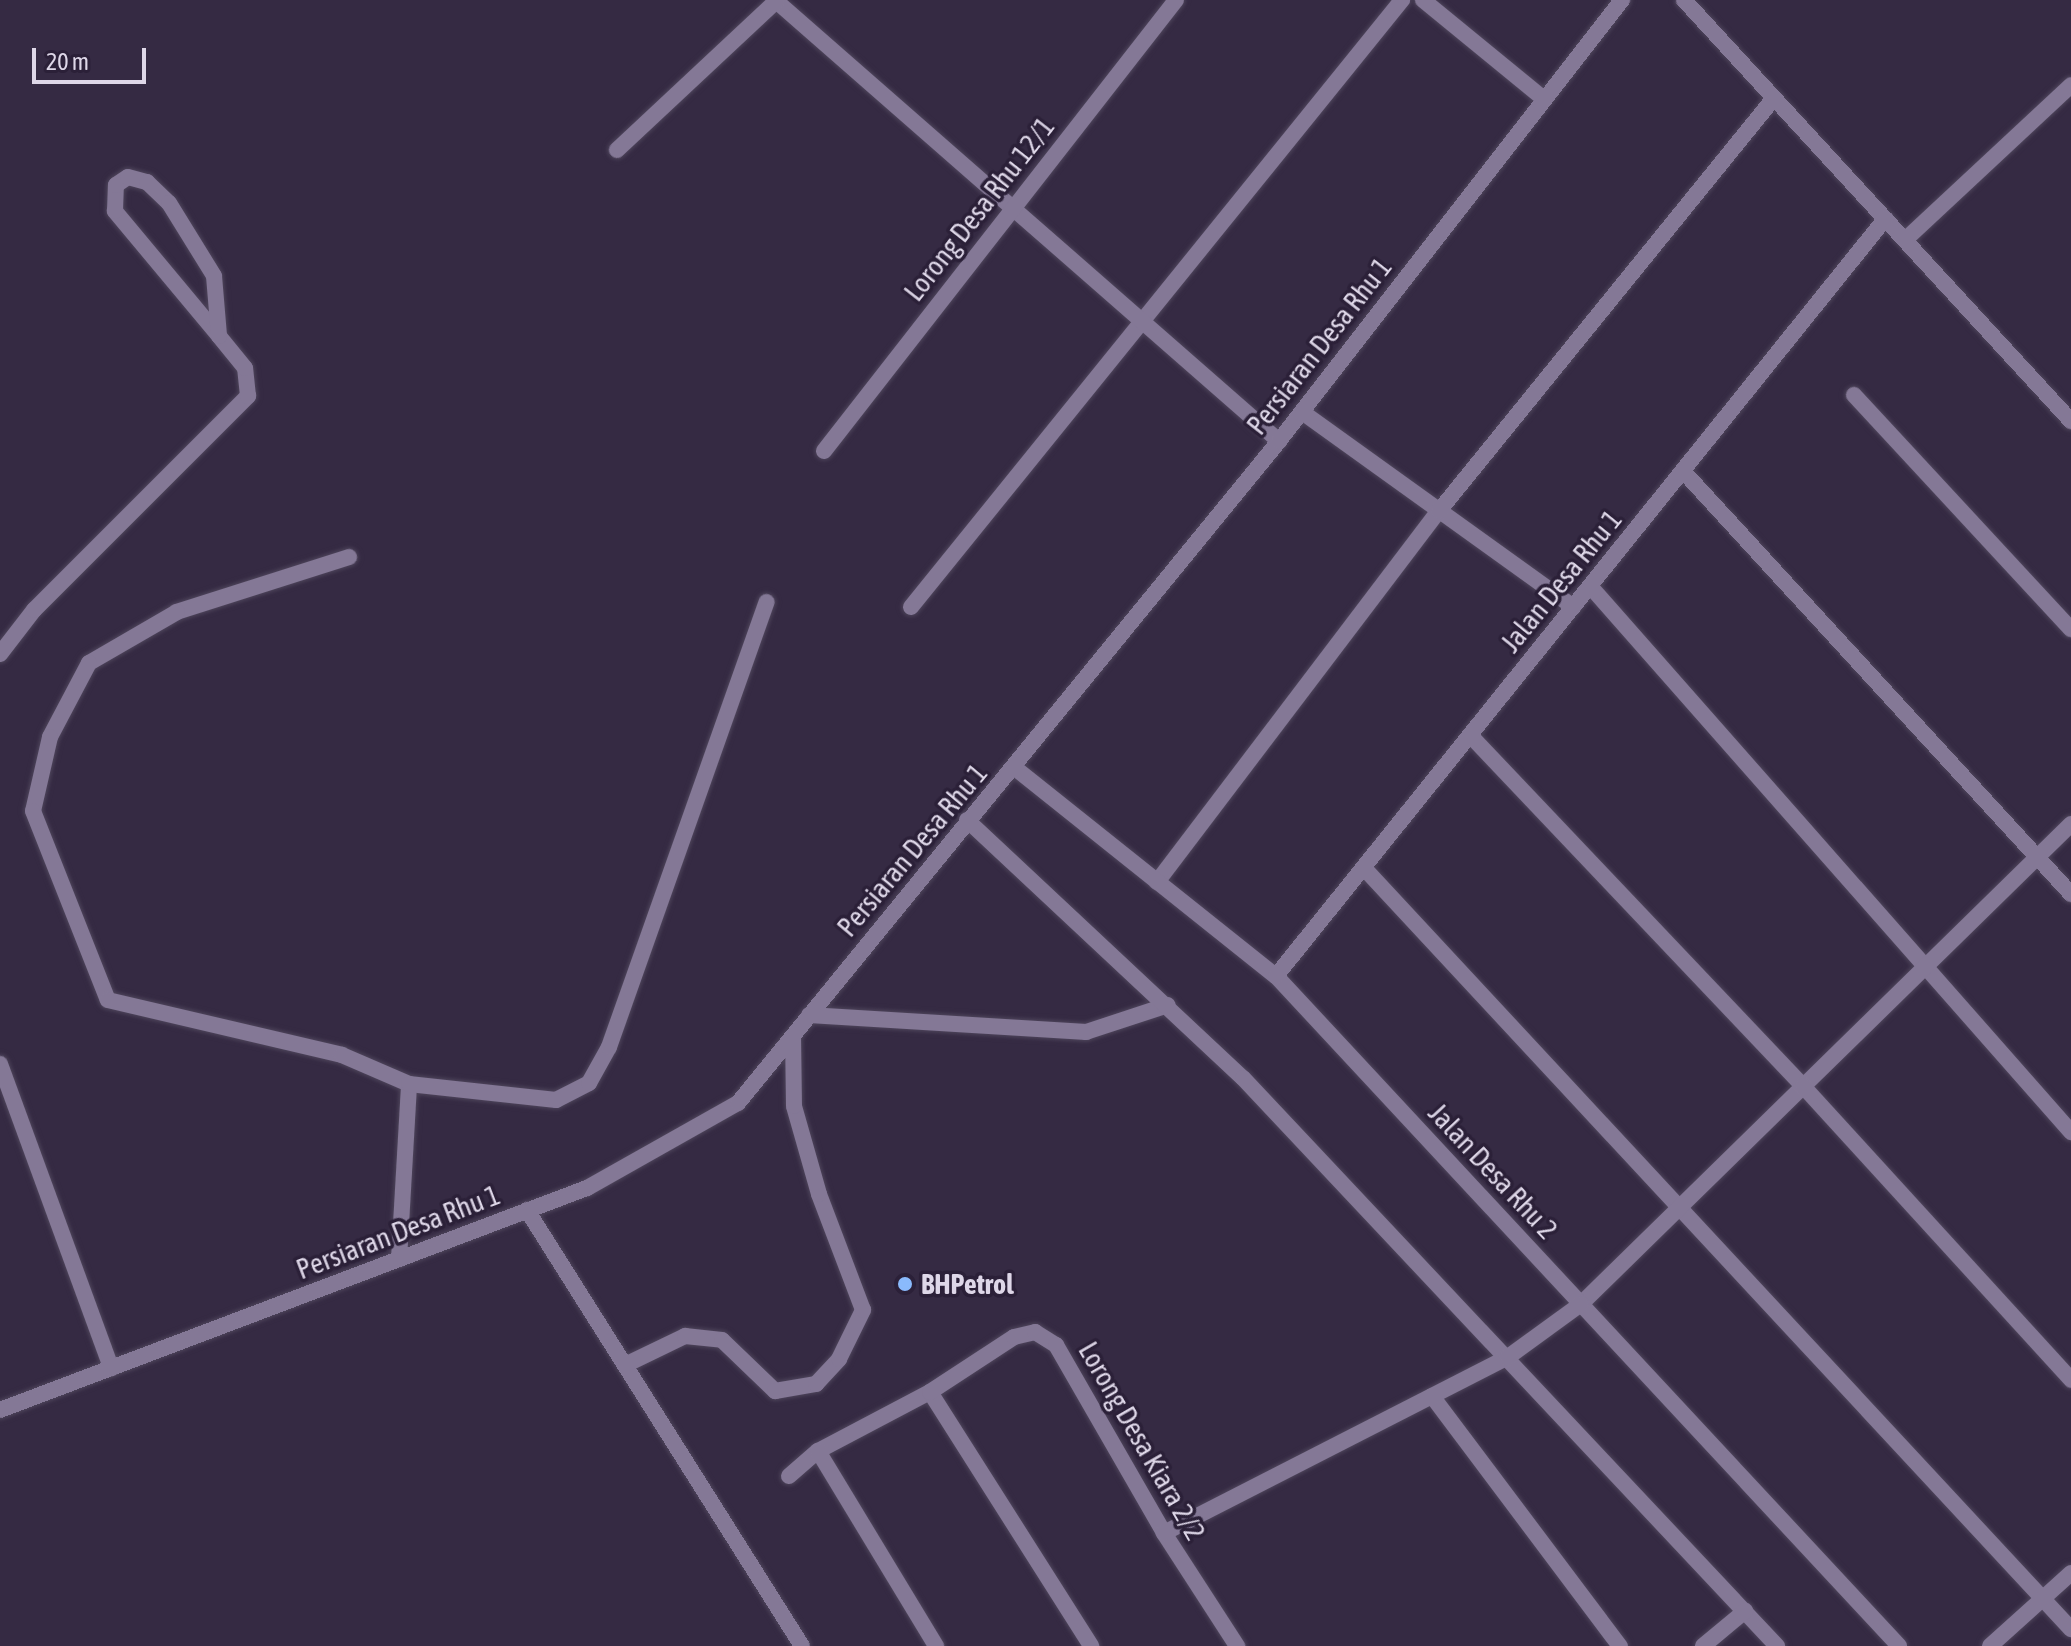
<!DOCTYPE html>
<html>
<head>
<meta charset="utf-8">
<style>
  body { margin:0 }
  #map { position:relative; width:2071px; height:1646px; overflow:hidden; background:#352a43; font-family:"Asap Condensed",sans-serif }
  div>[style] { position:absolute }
  .roads { filter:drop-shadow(0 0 2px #4e455b) drop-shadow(0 0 2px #4e455b) }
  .service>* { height:16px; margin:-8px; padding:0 8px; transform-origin:8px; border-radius:8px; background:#847896 }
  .minor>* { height:16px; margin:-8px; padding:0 8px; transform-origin:8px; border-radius:8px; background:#847896 }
  .tertiary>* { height:16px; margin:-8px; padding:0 8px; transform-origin:8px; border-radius:8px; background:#847896 }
  .dots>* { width:22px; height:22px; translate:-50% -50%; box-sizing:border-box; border:4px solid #2b2038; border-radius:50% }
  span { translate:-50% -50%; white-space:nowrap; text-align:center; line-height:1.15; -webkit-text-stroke:7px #2b2038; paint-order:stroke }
  .street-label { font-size:28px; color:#ded7e8 }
  .poi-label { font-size:28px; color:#ded7e8; font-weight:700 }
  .left { translate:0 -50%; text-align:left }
  .scale { position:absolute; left:32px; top:48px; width:114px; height:36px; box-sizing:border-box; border:4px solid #ded7e8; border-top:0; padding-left:10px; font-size:24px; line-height:28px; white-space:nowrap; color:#ded7e8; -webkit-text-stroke:6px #2b2038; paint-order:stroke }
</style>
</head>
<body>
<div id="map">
  <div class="roads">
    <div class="service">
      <i style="left:1423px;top:0;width:156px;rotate:39.3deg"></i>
      <i style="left:1905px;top:240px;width:227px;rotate:-43deg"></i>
      <i style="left:1854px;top:395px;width:319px;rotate:47.2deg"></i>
      <i style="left:1302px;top:412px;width:334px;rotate:35.7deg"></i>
      <i style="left:349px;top:557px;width:181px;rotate:162.3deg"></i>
      <i style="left:177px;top:612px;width:102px;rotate:149.9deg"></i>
      <i style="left:89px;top:663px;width:84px;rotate:117.8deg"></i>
      <i style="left:50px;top:737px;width:76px;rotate:102.9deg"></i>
      <i style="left:33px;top:811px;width:203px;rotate:68.4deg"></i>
      <i style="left:108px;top:1000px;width:240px;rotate:13.2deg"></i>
      <i style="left:342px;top:1055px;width:73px;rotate:23.4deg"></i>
      <i style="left:1590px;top:586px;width:728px;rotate:48.62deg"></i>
      <i style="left:911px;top:607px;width:781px;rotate:-51.03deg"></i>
      <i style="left:0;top:654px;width:56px;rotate:-52.3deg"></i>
      <i style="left:34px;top:610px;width:303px;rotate:-45deg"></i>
      <i style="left:248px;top:396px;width:28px;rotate:-96deg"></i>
      <i style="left:245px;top:368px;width:41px;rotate:-129.1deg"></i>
      <i style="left:219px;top:336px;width:163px;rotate:-129.8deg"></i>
      <i style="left:115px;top:211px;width:26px;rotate:-88deg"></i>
      <i style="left:116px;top:185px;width:14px;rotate:-34deg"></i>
      <i style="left:128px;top:177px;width:20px;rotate:15deg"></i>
      <i style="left:147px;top:182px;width:30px;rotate:44deg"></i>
      <i style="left:169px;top:203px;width:86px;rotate:58.3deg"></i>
      <i style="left:214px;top:276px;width:60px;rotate:85.2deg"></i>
      <i style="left:1364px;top:868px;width:1039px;rotate:47.11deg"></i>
      <i style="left:1157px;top:882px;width:466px;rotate:-52.8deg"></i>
      <i style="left:1439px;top:511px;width:532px;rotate:-50.95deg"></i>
      <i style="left:809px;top:1015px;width:278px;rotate:3.5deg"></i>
      <i style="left:1086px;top:1032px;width:86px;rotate:-18.2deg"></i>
      <i style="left:399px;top:1259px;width:175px;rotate:-86.7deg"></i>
      <i style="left:409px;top:1084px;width:148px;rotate:6.2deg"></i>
      <i style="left:556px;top:1100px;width:37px;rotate:-27deg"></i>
      <i style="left:589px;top:1083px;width:41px;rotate:-60.9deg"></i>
      <i style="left:609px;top:1047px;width:472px;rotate:-70.5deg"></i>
      <i style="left:1581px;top:1304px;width:686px;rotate:-44.41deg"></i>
      <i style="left:625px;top:1365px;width:67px;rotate:-25.8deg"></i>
      <i style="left:685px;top:1336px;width:37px;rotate:6deg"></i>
      <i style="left:722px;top:1340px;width:74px;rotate:43.9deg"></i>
      <i style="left:775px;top:1391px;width:42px;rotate:-9.7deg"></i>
      <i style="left:816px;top:1384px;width:34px;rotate:-47deg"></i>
      <i style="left:839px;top:1359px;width:55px;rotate:-63.9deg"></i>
      <i style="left:863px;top:1310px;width:124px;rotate:-110.8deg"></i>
      <i style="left:819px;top:1194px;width:91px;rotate:-105.9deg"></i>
      <i style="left:794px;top:1106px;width:70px;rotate:-90.8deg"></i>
      <i style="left:1432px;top:1396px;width:313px;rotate:53.1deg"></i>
      <i style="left:789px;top:1476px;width:38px;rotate:-41deg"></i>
      <i style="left:818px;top:1451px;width:127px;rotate:-27.8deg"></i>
      <i style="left:930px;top:1392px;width:301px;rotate:57.6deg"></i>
    </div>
    <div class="minor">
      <i style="left:775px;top:0;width:670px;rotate:41.19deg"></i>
      <i style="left:1684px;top:0;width:572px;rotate:47.41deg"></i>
      <i style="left:617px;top:150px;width:218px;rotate:-43.1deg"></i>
      <i style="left:824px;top:451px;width:572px;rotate:-52.03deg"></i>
      <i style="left:1683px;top:471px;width:574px;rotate:47.47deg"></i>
      <i style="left:1470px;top:735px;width:484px;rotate:46.5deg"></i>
      <i style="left:1803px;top:1086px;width:398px;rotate:47.6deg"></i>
      <i style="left:1015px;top:768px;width:334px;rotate:38.6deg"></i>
      <i style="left:1276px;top:976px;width:915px;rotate:47.08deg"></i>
      <i style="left:967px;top:820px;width:378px;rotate:43.1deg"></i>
      <i style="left:1243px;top:1078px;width:780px;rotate:46.77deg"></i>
      <i style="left:1276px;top:976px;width:972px;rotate:-51.18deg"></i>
      <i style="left:0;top:1064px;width:324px;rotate:69.9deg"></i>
      <i style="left:527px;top:1210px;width:515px;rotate:57.76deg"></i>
      <i style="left:930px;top:1392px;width:100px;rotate:-33.2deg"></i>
      <i style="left:1014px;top:1337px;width:22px;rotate:-13deg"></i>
      <i style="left:1035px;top:1332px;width:25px;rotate:32deg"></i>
      <i style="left:1056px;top:1345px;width:217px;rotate:60.1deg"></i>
      <i style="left:1164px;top:1533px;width:135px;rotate:57.1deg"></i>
      <i style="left:818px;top:1451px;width:228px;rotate:58.8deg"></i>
      <i style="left:1164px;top:1533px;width:386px;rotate:-27.1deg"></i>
      <i style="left:1508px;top:1357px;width:90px;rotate:-36deg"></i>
      <i style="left:1703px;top:1646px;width:55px;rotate:-39.8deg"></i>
      <i style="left:1990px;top:1646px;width:109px;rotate:-42deg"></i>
    </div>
    <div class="tertiary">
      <i style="left:0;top:1410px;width:628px;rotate:-20.72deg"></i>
      <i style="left:587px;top:1188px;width:173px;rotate:-29.4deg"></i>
      <i style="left:738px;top:1103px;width:855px;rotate:-50.74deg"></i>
      <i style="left:1279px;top:441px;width:559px;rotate:-52.13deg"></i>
    </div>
  </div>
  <div class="dots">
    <i style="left:905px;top:1284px;background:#8abafc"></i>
  </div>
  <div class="street-label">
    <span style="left:979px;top:209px;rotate:-52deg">Lorong Desa Rhu 12/1</span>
    <span style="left:1319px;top:346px;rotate:-52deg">Persiaran Desa Rhu 1</span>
    <span style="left:1561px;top:581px;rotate:-51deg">Jalan Desa Rhu 1</span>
    <span style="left:912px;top:850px;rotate:-50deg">Persiaran Desa Rhu 1</span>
    <span style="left:1493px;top:1171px;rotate:47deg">Jalan Desa Rhu 2</span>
    <span style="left:398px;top:1232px;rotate:-21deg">Persiaran Desa Rhu 1</span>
    <span style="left:1142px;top:1441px;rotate:60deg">Lorong Desa Kiara 2/2</span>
  </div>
  <div class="poi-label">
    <span class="left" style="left:921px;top:1284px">BHPetrol</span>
  </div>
  <div class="scale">20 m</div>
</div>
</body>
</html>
